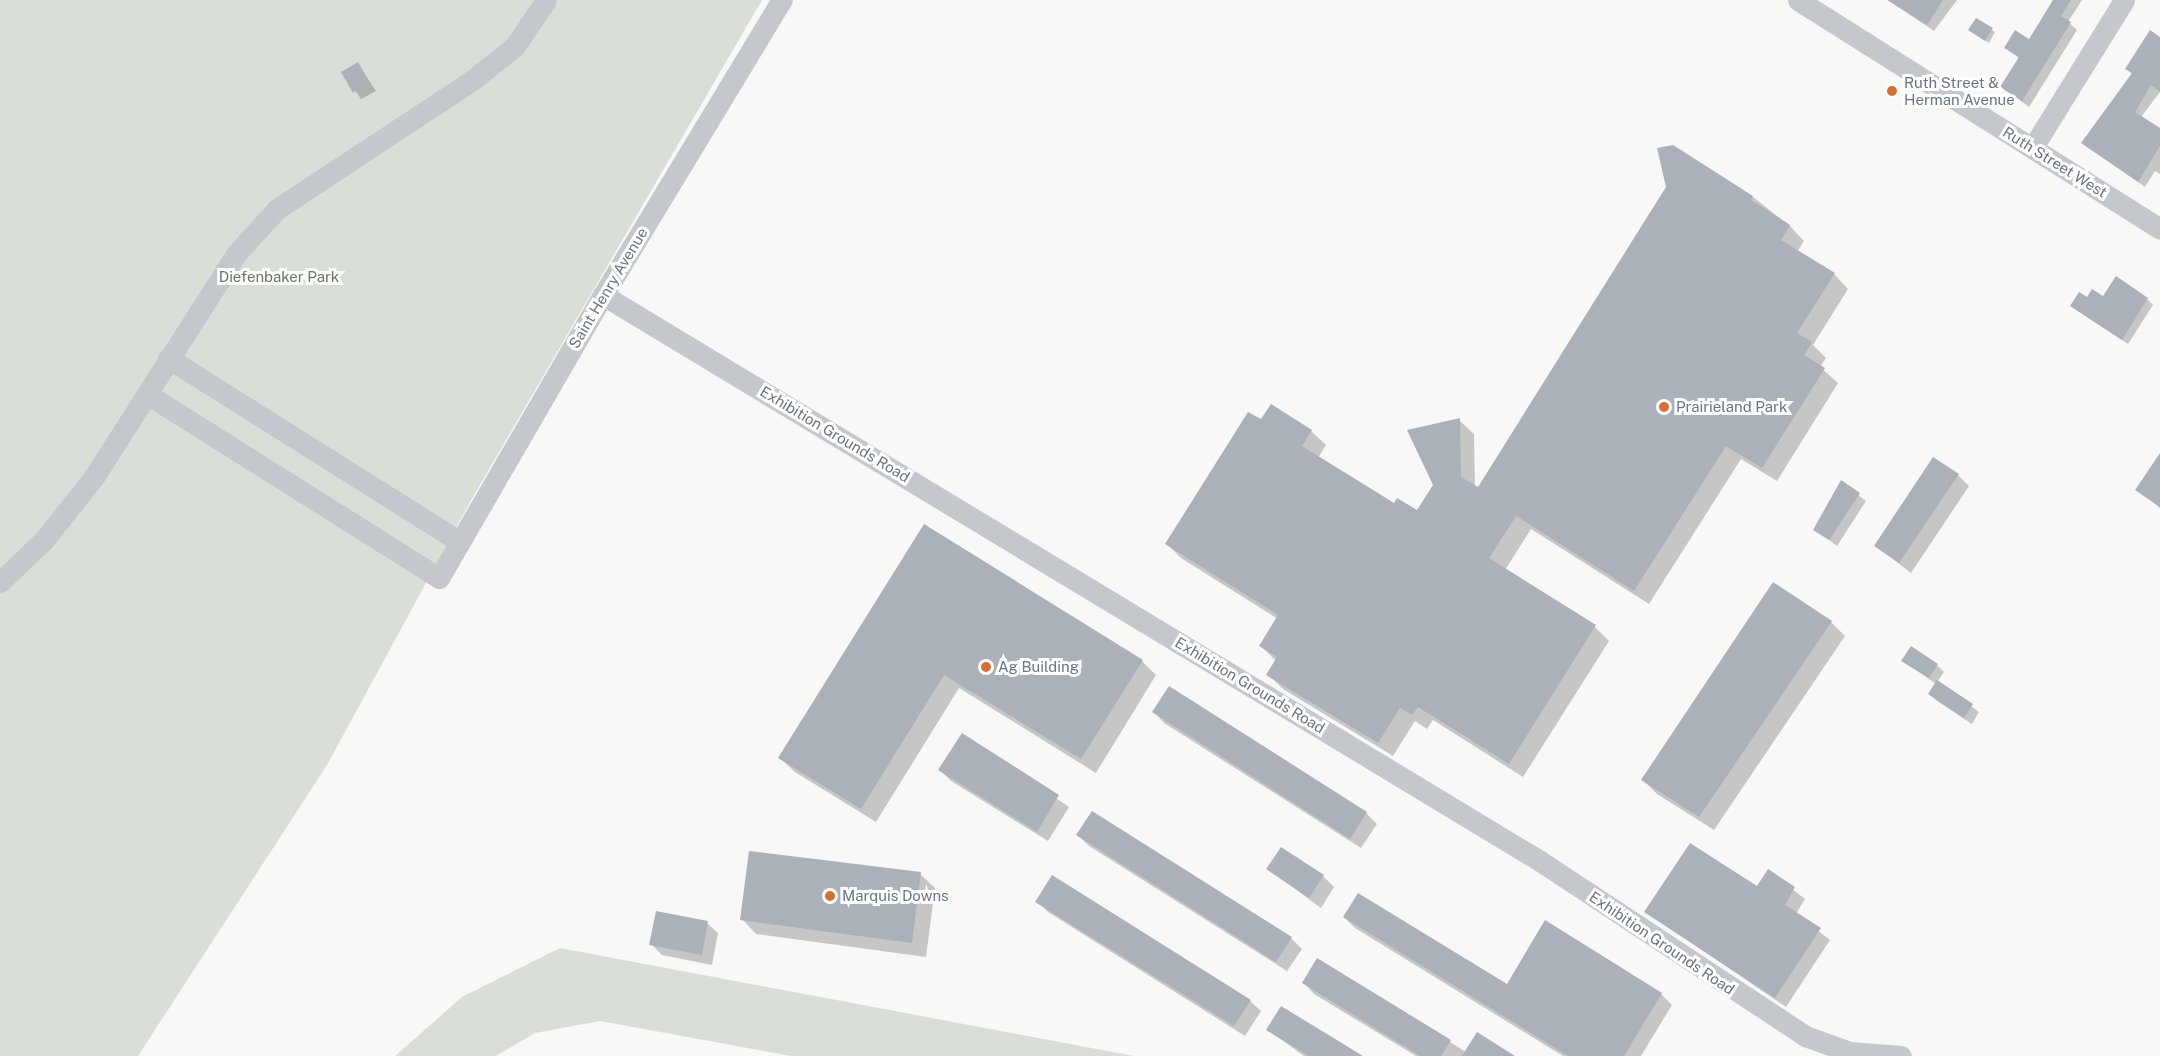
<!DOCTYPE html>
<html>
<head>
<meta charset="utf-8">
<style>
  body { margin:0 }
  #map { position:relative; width:2160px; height:1056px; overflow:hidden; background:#f8f8f6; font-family:"Public Sans",sans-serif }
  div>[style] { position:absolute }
  .green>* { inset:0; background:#d9dfd7 }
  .shadow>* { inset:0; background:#0003 }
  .building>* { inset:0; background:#abb1b8 }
  .minor>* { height:21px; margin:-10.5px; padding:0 10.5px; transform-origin:10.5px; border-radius:10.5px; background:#c4c7cb }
  .dots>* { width:16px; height:16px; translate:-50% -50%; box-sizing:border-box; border:3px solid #fff; border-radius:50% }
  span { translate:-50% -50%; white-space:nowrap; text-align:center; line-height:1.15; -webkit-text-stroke:6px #fff; paint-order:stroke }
  .poi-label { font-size:15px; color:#697586 }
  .left { translate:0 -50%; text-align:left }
  .street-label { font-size:15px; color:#697586 }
  .park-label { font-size:15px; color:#657863 }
</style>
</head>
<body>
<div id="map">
  <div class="green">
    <i style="clip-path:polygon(0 0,762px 0,470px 502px,327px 765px,138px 1056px,0 1056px)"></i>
    <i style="clip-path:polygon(560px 948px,1134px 1056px,791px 1056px,600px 1021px,535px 1033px,496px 1056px,395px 1056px,462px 997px)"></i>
  </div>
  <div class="shadow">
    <i style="clip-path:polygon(1888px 0,1957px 0,1934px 31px)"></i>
    <i style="clip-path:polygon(2054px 0,2082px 0,2068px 22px,2077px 30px,2029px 107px,2002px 87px,2020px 59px,2006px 48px,2030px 41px)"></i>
    <i style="clip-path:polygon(1976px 20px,1995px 32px,1989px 43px,1973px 32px)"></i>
    <i style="clip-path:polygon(2160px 38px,2160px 92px,2141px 117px,2160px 129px,2160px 174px,2155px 171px,2145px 187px,2083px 143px,2133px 75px,2127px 69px)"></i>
    <i style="clip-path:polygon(358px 64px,376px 91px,361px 99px,343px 73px)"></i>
    <i style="clip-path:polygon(1673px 146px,1753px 197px,1790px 226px,1804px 241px,1797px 252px,1834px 274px,1848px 289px,1813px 345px,1826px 358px,1820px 367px,1838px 383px,1777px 481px,1741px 459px,1649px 604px,1531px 529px,1505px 570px,1595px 627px,1609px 641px,1523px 777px,1433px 720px,1427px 729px,1415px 721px,1393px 756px,1283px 689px,1268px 674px,1276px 661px,1261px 646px,1278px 619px,1181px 558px,1167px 544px,1261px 421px,1311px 431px,1326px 445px,1318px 458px,1394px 505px,1418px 512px,1435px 485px,1459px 420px,1474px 434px,1475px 487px,1478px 489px,1668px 188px)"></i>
    <i style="clip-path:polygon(2104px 298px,2147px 299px,2153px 305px,2128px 344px,2071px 306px,2087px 299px)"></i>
    <i style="clip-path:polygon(2160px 464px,2160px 508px,2137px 489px)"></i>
    <i style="clip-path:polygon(1958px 475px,1969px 486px,1911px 573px,1876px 546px)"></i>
    <i style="clip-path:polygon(1841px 482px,1866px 501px,1837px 546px,1815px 529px)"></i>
    <i style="clip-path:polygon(924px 526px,1142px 661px,1156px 675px,1096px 773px,959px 688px,876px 822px,795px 772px,780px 758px)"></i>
    <i style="clip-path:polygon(1831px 622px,1845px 636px,1714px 830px,1657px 794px,1643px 780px)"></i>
    <i style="clip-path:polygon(1903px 661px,1937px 665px,1944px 672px,1937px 682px,1979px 712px,1972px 724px,1937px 701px,1930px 694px,1936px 684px)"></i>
    <i style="clip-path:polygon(1154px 712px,1366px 813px,1377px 824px,1361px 848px,1164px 723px)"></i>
    <i style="clip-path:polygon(962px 735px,1069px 807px,1048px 841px,951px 781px,940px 770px)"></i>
    <i style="clip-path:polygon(1078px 835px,1291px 938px,1302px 949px,1287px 971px,1089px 846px)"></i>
    <i style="clip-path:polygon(1268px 869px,1323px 876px,1334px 887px,1321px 908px)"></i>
    <i style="clip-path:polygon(1769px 871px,1805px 899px,1796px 914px,1830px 940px,1786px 1007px,1646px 912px,1757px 888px)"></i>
    <i style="clip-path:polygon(920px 874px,935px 888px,926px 957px,756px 934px,742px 919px)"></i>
    <i style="clip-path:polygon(1037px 901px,1250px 1001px,1261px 1011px,1245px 1036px,1048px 912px)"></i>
    <i style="clip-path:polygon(1344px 917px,1507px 986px,1661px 994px,1672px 1005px,1641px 1056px,1563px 1056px,1355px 928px)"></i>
    <i style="clip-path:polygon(707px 923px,718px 933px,712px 965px,662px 955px,651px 944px)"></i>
    <i style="clip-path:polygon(1318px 960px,1466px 1052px,1512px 1056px,1416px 1056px,1314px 994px,1304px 983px)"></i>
    <i style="clip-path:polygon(1268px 1030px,1361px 1056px,1304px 1056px)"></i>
  </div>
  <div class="building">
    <i style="clip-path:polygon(1887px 0,1943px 0,1927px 25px)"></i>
    <i style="clip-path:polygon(2053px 0,2071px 0,2061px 16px,2071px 22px,2022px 101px,2000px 87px,2019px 57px,2004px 48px,2015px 30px,2029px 39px)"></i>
    <i style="clip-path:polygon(1976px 18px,1993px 28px,1985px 41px,1968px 30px)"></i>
    <i style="clip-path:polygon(2150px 30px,2160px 37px,2160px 91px,2151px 85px,2135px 112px,2160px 128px,2160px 146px,2138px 182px,2081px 143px,2132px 73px,2125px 69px)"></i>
    <i style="clip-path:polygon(358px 62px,370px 83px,353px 93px,341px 72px)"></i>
    <i style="clip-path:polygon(1673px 145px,1753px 196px,1751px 200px,1790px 225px,1781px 240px,1835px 273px,1797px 333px,1812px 342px,1804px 355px,1825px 368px,1762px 468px,1726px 446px,1634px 591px,1516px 516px,1489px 558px,1596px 625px,1509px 764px,1418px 707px,1412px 715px,1400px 708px,1378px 743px,1266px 675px,1277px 657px,1259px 646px,1278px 615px,1165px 544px,1248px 412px,1261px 419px,1271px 404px,1312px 430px,1302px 446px,1394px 503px,1397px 498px,1417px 510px,1433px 485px,1407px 430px,1460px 418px,1461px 477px,1478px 487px,1666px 187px,1657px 148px)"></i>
    <i style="clip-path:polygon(2116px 276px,2148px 298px,2122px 340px,2070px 306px,2079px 292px,2087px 297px,2092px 289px,2103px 296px)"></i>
    <i style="clip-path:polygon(2160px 453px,2160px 507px,2135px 490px)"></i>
    <i style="clip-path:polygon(1933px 457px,1959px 474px,1899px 563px,1874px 546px)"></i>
    <i style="clip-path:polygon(1841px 480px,1860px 493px,1829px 540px,1813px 530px)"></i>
    <i style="clip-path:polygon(924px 524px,1143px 660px,1081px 759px,944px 675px,861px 809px,778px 758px)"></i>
    <i style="clip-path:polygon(1773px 582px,1832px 621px,1699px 817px,1641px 780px)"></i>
    <i style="clip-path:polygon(1911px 646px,1938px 664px,1929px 678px,1901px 661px)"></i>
    <i style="clip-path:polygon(1937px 680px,1973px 704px,1964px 718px,1928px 694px)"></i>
    <i style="clip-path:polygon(1169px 686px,1367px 812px,1350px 839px,1152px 712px)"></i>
    <i style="clip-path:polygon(962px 733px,1059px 795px,1037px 832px,938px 770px)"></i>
    <i style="clip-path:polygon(1092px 811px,1292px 937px,1276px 962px,1076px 835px)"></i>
    <i style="clip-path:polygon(1690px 843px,1757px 886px,1768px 869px,1795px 887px,1785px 905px,1821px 928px,1775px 998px,1644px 912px)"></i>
    <i style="clip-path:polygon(1281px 847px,1324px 875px,1309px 898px,1266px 869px)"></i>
    <i style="clip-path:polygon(749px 851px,921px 872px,912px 943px,740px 920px)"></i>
    <i style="clip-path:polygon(1052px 875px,1251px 1000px,1234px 1026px,1035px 902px)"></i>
    <i style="clip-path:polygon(1358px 893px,1507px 984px,1545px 920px,1662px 993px,1624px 1056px,1568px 1056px,1343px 917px)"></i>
    <i style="clip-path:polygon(656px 911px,708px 921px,702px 955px,649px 945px)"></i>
    <i style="clip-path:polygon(1317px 958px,1451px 1040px,1441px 1056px,1420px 1056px,1302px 983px)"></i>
    <i style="clip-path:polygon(1281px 1006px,1363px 1056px,1309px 1056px,1266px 1030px)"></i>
    <i style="clip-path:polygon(1477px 1032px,1515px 1056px,1462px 1056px)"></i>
  </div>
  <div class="minor">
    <i style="left:1798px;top:0;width:428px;rotate:32.3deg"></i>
    <i style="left:2033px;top:147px;width:173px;rotate:-58.2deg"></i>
    <i style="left:603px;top:295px;width:1095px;rotate:31.13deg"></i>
    <i style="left:1540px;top:861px;width:318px;rotate:33.4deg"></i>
    <i style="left:1805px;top:1036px;width:48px;rotate:19.6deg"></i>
    <i style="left:1850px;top:1052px;width:51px;rotate:4.5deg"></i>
    <i style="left:168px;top:358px;width:345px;rotate:32.2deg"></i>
    <i style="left:147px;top:394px;width:345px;rotate:32.2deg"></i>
    <i style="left:439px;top:578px;width:327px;rotate:-59.9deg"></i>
    <i style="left:603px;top:295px;width:345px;rotate:-58.8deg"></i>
    <i style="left:0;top:582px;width:61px;rotate:-43.7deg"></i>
    <i style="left:44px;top:540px;width:80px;rotate:-51.6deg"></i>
    <i style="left:94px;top:477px;width:264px;rotate:-57.5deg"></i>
    <i style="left:236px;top:254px;width:61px;rotate:-47.7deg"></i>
    <i style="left:277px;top:209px;width:236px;rotate:-33.4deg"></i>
    <i style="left:474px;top:79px;width:53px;rotate:-38.8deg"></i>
    <i style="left:515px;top:46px;width:55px;rotate:-56deg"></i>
  </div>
  <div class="dots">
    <i style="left:1892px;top:91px;background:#dc6d32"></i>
    <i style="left:1664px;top:407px;background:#dc6d32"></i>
    <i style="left:986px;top:667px;background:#dc6d32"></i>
    <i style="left:830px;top:896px;background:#dc6d32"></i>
  </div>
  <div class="poi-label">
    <span class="left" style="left:1904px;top:91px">Ruth Street &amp;<br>Herman Avenue</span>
    <span class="left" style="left:1676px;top:407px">Prairieland Park</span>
    <span class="left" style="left:998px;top:667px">Ag Building</span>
    <span class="left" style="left:842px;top:896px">Marquis Downs</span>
  </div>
  <div class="street-label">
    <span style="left:2055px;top:162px;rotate:32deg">Ruth Street West</span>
    <span style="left:608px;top:288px;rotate:-59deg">Saint Henry Avenue</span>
    <span style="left:835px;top:434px;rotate:31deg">Exhibition Grounds Road</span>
    <span style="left:1250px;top:685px;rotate:31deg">Exhibition Grounds Road</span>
    <span style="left:1662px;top:943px;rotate:34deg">Exhibition Grounds Road</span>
  </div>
  <div class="park-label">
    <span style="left:279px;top:277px">Diefenbaker Park</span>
  </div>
</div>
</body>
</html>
